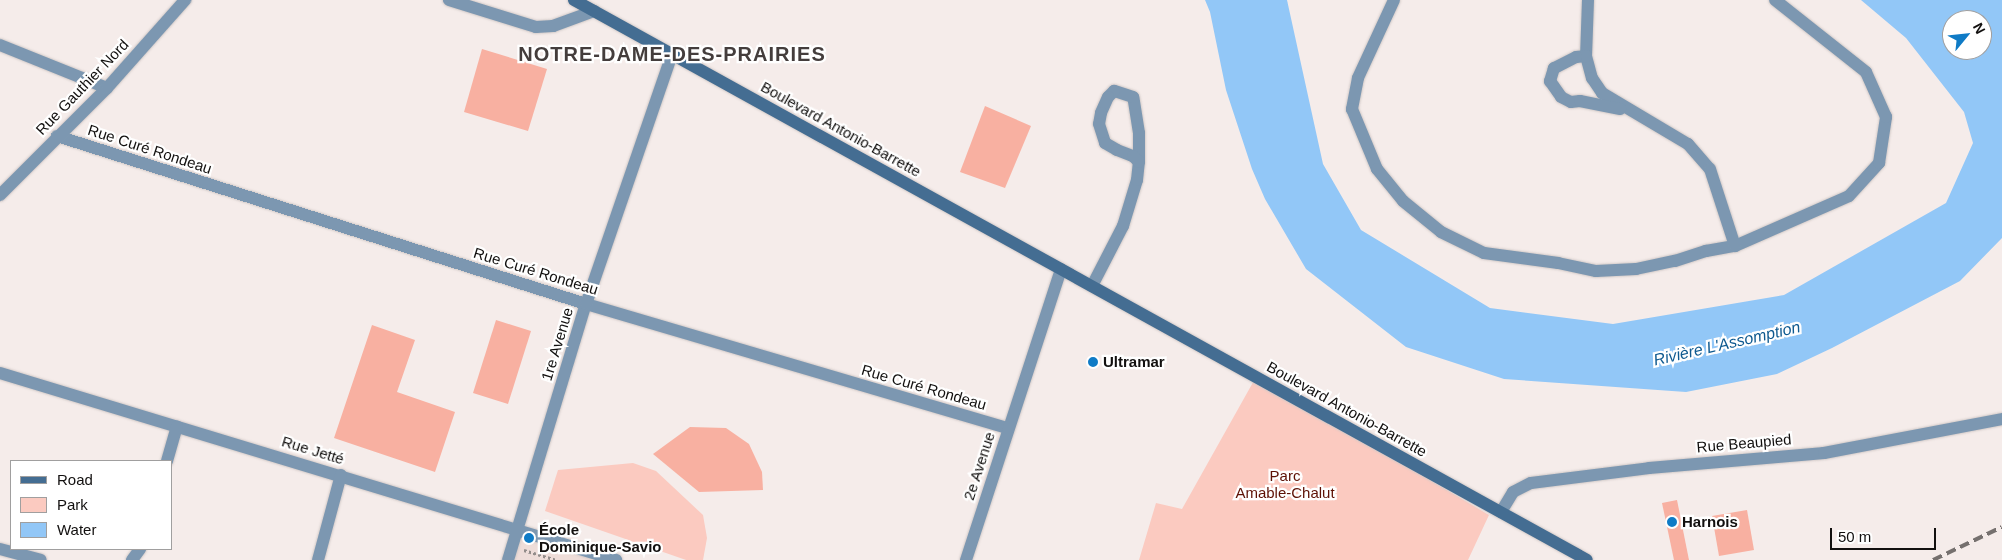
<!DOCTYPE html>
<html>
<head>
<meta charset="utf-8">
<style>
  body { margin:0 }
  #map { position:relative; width:2002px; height:560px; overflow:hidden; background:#f5ecea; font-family:Arial,sans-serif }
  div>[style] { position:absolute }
  .built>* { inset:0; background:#eeddd9 }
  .green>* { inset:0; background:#fbcac0 }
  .water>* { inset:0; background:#92c7f7 }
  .building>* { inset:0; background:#f8b0a1 }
  .path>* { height:2.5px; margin-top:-1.25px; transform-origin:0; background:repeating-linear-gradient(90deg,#938d8b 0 2.5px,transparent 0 5px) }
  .roads { filter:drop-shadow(0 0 1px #d1c9c7) drop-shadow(0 0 1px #d1c9c7) }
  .street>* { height:12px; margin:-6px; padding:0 6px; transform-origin:6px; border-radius:6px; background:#7c97b1 }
  .secondary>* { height:12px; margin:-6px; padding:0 6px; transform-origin:6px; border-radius:6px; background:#446d92 }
  .rail>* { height:4px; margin-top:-2px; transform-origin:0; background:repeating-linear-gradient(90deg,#75706e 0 10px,transparent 0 15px) }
  .dots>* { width:14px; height:14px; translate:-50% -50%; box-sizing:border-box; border:2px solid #fff; border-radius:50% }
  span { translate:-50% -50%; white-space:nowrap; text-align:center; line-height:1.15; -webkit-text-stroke:4.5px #fff; paint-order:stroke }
  .street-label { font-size:15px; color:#12100f }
  .poi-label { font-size:15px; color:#12100f; font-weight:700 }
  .left { translate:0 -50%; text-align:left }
  .park-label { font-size:15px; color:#5e1105 }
  .water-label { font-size:16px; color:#0f5a90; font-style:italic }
  .district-label { font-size:20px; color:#443d3c; font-weight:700; letter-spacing:1px }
  .legend { position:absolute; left:10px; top:460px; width:162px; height:90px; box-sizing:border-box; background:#fff; border:1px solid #a09f9f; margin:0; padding:6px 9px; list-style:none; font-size:15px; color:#12100f }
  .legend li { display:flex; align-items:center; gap:10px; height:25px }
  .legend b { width:25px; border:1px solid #a09f9f }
  .north { position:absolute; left:1942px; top:10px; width:50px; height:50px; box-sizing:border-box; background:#fff; border:1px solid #a09f9f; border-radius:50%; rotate:62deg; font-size:14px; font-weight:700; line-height:20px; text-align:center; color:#12100f }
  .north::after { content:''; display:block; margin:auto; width:18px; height:22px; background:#0f7bc6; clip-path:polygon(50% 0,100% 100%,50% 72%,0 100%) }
  .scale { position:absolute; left:1830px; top:528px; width:106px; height:22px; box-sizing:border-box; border:2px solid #12100f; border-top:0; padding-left:6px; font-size:15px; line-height:18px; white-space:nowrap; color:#12100f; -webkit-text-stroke:4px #fff; paint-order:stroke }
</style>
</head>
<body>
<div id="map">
  <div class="built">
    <i style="clip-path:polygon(517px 529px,616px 560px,508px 560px)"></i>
  </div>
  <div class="green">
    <i style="clip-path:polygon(1256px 377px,1489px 515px,1468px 560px,1139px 560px,1156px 503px,1182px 509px)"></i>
    <i style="clip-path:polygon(633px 463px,656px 471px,703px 515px,707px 538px,703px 560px,686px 560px,545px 511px,558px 470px)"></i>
  </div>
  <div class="water">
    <i style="clip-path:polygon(evenodd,1205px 0,1287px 0,1323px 164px,1361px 230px,1490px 308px,1613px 324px,1784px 295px,1946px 203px,1973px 143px,1964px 112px,1906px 38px,1861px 0,2002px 0,2002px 238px,1960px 281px,1832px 348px,1777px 374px,1686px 392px,1504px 379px,1406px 347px,1306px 269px,1265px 199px,1252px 169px,1226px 90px,1210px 12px,1205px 0,1952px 20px,1982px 20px,1982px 50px,1952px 50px,1952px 20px)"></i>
  </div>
  <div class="building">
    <i style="clip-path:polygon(482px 49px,547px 69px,528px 131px,464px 112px)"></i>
    <i style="clip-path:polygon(985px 106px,1031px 126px,1005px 188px,960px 172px)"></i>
    <i style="clip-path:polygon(496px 320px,531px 331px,508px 404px,473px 393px)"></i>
    <i style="clip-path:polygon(372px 325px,415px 340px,397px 392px,455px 412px,435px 472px,334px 438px)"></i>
    <i style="clip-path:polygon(690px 427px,726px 428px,749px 444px,762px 472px,763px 490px,699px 492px,653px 454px)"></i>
    <i style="clip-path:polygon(1677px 500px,1689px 560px,1674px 560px,1662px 503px)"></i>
    <i style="clip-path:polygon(1747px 510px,1754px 550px,1719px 556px,1712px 516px)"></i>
  </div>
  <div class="path">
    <i style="left:524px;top:550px;width:34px;rotate:17deg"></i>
  </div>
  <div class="roads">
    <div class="street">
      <i style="left:449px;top:0;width:91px;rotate:17.2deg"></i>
      <i style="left:536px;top:27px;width:17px;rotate:-3deg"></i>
      <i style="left:553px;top:26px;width:44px;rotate:-20.1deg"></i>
      <i style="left:1394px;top:0;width:86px;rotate:114.8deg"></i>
      <i style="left:1358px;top:78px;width:32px;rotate:101deg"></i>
      <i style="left:1352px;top:109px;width:65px;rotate:67.4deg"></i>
      <i style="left:1377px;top:169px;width:41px;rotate:50.9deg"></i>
      <i style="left:1403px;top:201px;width:49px;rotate:39.2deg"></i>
      <i style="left:1441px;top:232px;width:48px;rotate:26deg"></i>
      <i style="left:1484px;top:253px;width:75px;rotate:7.7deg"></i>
      <i style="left:1558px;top:263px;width:39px;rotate:12deg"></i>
      <i style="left:1596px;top:271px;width:40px;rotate:-2.9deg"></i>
      <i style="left:1636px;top:269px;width:40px;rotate:-12deg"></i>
      <i style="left:1675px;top:261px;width:33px;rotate:-18deg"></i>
      <i style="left:1706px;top:251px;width:29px;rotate:-10deg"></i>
      <i style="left:1735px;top:246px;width:124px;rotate:-23.7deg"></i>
      <i style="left:1849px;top:196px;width:45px;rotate:-47.7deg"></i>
      <i style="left:1879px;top:163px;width:47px;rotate:-81.3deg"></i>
      <i style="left:1886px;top:117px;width:49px;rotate:-114deg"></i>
      <i style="left:1866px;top:72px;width:116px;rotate:-141.6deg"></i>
      <i style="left:1588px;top:0;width:56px;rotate:92deg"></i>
      <i style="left:1586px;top:56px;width:23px;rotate:75deg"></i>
      <i style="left:1592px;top:78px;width:18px;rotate:56deg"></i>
      <i style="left:1602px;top:93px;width:100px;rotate:30.7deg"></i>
      <i style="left:1688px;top:144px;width:33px;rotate:49deg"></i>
      <i style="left:1710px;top:169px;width:81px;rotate:72deg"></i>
      <i style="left:0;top:45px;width:115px;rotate:21.9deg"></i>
      <i style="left:1586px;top:56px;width:10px;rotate:174deg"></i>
      <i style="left:1576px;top:57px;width:25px;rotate:153deg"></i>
      <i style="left:1554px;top:68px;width:14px;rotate:107deg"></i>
      <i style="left:1550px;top:81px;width:19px;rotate:55deg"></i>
      <i style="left:1561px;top:97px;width:11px;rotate:27deg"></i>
      <i style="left:1571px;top:102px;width:9px;rotate:-6deg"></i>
      <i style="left:1580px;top:101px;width:41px;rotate:11.3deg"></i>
      <i style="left:57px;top:136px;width:555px;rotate:17.62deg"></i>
      <i style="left:586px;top:304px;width:440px;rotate:16.4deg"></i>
      <i style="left:0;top:195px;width:151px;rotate:-45deg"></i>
      <i style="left:107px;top:88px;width:118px;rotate:-48.4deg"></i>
      <i style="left:1092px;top:286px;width:68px;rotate:-62.7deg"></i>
      <i style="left:1123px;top:226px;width:48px;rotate:-73.1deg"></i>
      <i style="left:1137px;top:180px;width:18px;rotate:-84deg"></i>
      <i style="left:1139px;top:162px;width:29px;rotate:-90deg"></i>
      <i style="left:1139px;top:133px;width:36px;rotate:-99deg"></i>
      <i style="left:1133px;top:97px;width:20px;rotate:-162deg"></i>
      <i style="left:1114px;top:91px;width:8px;rotate:135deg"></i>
      <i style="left:1108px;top:97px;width:17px;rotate:114deg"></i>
      <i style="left:1101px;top:113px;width:11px;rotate:100deg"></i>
      <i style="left:1099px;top:124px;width:20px;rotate:72deg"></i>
      <i style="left:1105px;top:143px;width:14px;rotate:30deg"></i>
      <i style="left:1117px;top:150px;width:17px;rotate:21deg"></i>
      <i style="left:1133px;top:156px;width:8px;rotate:45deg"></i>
      <i style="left:0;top:373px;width:644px;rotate:16.89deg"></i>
      <i style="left:167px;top:461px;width:36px;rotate:-74deg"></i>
      <i style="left:1501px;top:512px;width:23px;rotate:-59deg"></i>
      <i style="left:1513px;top:492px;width:20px;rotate:-27deg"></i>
      <i style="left:1531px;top:483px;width:119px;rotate:-7.2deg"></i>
      <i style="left:1649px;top:468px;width:176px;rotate:-4.9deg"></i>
      <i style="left:1824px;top:453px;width:181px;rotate:-10.8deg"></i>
      <i style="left:0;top:549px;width:42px;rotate:15deg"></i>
      <i style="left:132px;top:560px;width:14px;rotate:-54deg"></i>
      <i style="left:318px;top:560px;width:88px;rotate:-74.9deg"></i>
      <i style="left:508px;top:560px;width:268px;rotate:-73.1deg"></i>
      <i style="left:586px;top:304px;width:264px;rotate:-71deg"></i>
      <i style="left:966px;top:560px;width:306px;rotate:-71.9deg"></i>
    </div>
    <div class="secondary">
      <i style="left:574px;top:0;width:1157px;rotate:28.93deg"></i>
    </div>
  </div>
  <div class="rail">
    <i style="left:1933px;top:560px;width:76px;rotate:-25.6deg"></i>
  </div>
  <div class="dots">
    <i style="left:1093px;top:362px;background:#0f7bc6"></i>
    <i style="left:1672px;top:522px;background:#0f7bc6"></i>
    <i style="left:529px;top:538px;background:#0f7bc6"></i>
  </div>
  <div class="street-label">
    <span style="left:82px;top:87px;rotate:-46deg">Rue Gauthier Nord</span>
    <span style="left:841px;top:129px;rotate:29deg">Boulevard Antonio-Barrette</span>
    <span style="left:150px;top:149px;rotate:18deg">Rue Curé Rondeau</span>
    <span style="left:536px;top:271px;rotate:17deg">Rue Curé Rondeau</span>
    <span style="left:557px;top:344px;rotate:-73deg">1re Avenue</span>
    <span style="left:924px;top:387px;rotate:16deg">Rue Curé Rondeau</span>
    <span style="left:1347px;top:409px;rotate:29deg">Boulevard Antonio-Barrette</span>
    <span style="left:1744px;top:443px;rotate:-5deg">Rue Beaupied</span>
    <span style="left:313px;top:450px;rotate:17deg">Rue Jetté</span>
    <span style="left:979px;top:466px;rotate:-72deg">2e Avenue</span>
  </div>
  <div class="poi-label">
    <span class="left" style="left:1103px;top:362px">Ultramar</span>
    <span class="left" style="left:1682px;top:522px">Harnois</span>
    <span class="left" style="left:539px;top:538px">École<br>Dominique-Savio</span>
  </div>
  <div class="park-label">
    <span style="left:1285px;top:484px">Parc<br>Amable-Chalut</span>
  </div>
  <div class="water-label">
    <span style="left:1727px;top:344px;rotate:-13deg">Rivière L'Assomption</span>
  </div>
  <div class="district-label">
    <span style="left:672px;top:54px">NOTRE-DAME-DES-PRAIRIES</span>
  </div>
  <ul class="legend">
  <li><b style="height:6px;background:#446d92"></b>Road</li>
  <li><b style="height:14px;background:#fbcac0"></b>Park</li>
  <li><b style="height:14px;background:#92c7f7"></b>Water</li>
  </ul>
  <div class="north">N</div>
  <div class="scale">50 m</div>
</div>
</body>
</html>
